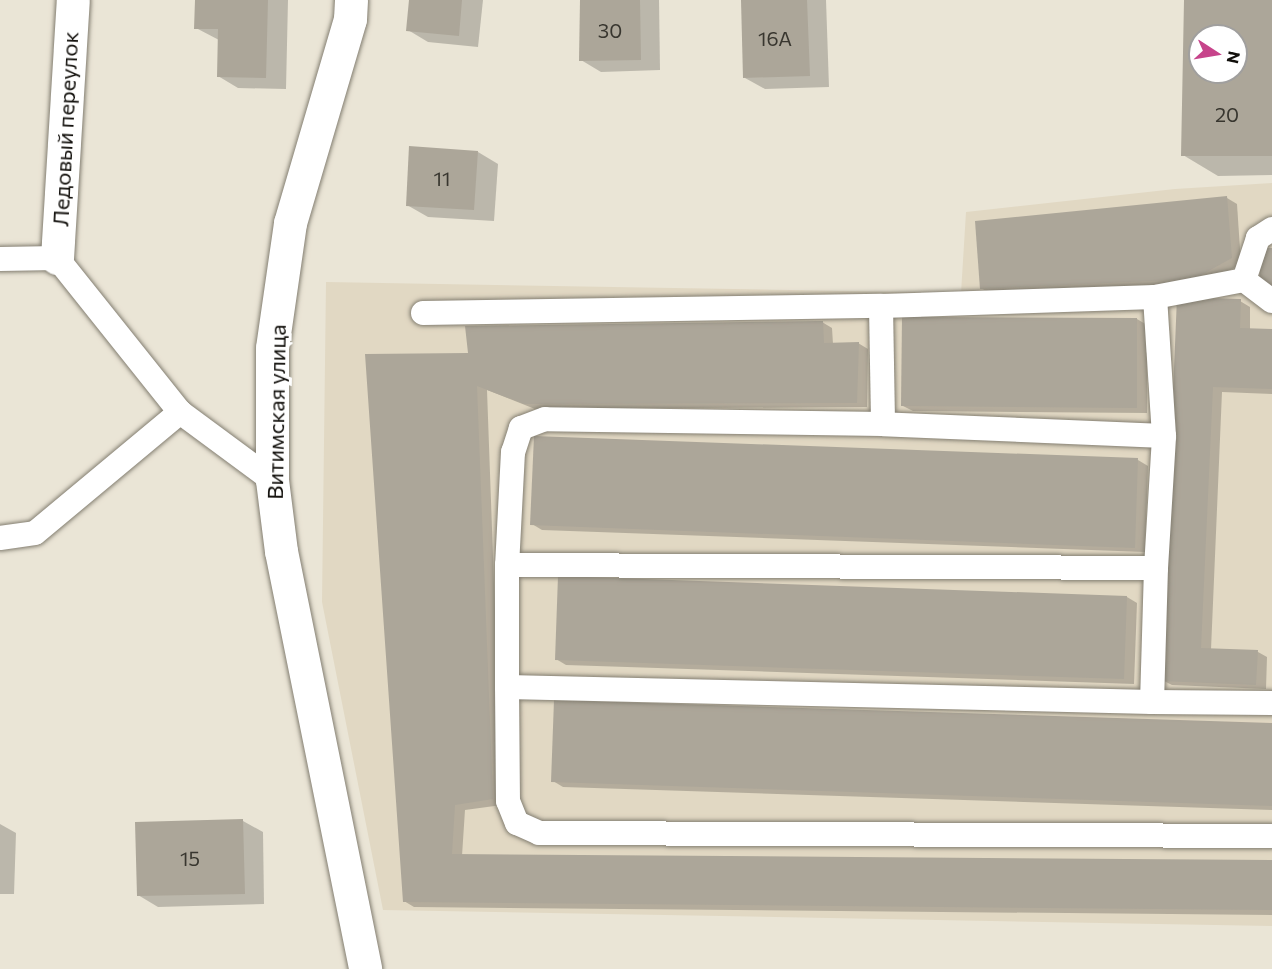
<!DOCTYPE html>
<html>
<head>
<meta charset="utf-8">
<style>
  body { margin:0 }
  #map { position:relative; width:1272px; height:969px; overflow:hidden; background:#eae5d6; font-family:Commissioner,sans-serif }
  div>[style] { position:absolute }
  .built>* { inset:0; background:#e1d8c3 }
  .shadow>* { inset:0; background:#0003 }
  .building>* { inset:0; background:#aca699 }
  .roads { filter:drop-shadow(0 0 2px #837e71) drop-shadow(0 0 2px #837e71) }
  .lane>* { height:24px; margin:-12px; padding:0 12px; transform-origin:12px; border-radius:12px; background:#fff }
  .street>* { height:33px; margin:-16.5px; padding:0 16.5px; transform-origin:16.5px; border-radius:16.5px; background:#fff }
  span { translate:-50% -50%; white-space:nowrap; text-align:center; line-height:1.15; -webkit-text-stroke:6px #fff; paint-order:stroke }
  .number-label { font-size:20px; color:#38362f }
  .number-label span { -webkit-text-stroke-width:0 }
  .street-label { font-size:22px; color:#12100c }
  .north { position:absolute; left:1188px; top:24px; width:60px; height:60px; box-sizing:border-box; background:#fff; border:2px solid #a09f9e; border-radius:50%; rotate:102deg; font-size:16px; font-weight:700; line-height:24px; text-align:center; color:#12100c }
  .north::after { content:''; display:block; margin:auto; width:21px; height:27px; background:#c7448b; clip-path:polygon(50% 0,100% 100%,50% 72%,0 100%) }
</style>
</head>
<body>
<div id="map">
  <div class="built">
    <i style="clip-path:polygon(1272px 183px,1272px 926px,383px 910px,322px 602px,326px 282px,961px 293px,966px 212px,1175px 189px)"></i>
  </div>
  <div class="shadow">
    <i style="clip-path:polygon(197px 0,288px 0,286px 89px,238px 88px,218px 76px,219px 40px,196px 28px)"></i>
    <i style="clip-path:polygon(411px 0,483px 0,478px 47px,428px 42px,408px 30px)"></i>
    <i style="clip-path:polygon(581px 0,659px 0,660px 70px,601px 72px,581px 60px)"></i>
    <i style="clip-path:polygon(742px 0,826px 0,829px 87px,765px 89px,745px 78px)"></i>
    <i style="clip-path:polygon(evenodd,1185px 0,1272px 0,1272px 175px,1218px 176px,1183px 155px,1185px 0,1200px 36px,1236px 36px,1236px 72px,1200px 72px,1200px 36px)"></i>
    <i style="clip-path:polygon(478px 152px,498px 164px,494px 221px,428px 217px,407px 205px)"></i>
    <i style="clip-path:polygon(1227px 198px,1237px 204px,1241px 264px,1205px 284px,991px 294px,981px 288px)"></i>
    <i style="clip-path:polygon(1179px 298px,1240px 301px,1250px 307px,1250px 330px,1272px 331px,1272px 394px,1222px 392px,1211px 650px,1258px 652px,1267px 657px,1266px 689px,1172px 685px,1162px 680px)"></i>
    <i style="clip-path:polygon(1137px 319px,1147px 325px,1147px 413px,913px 411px,903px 406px)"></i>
    <i style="clip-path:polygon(822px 322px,832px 328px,833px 344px,858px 343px,868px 349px,867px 407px,535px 409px,487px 390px,502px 805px,465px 810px,462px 856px,1272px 862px,1272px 915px,414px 907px,404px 901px,470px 355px)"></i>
    <i style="clip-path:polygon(535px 438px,1138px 460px,1148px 466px,1145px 552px,542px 530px,532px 524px)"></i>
    <i style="clip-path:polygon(1127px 597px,1137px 603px,1134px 684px,566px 665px,556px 659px)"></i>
    <i style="clip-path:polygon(1272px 725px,1272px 810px,563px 787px,553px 781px)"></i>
    <i style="clip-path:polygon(243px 821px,263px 832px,264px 904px,158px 907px,138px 895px)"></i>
    <i style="clip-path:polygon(0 824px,16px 833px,14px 894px,0 894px)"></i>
  </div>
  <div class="building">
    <i style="clip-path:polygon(195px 0,268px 0,266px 78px,217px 77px,218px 29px,194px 29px)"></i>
    <i style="clip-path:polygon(409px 0,462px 0,459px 36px,406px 31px)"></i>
    <i style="clip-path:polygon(580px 0,640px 0,641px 60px,579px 61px)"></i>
    <i style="clip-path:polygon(741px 0,807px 0,810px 76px,743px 78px)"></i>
    <i style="clip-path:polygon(evenodd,1184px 0,1272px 0,1272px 156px,1181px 156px,1184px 0,1200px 36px,1236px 36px,1236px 72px,1200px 72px,1200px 36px)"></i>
    <i style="clip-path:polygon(409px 146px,478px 151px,474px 210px,406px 206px)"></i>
    <i style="clip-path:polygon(1227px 196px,1232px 258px,1194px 279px,980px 289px,975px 221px)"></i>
    <i style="clip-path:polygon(1261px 248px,1272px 248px,1272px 292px,1259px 291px)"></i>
    <i style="clip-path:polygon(1177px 297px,1241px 299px,1240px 328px,1272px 329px,1272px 389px,1213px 387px,1201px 648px,1258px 650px,1256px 685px,1161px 681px)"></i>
    <i style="clip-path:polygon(902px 317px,1137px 318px,1137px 408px,901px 406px)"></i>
    <i style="clip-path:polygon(823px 321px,824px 343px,859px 342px,857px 403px,524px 404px,477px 386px,493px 799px,455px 805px,452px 854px,1272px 860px,1272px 910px,403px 902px,365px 354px,468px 353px,465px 326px)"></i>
    <i style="clip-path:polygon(534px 436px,1138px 458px,1135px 548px,530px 525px)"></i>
    <i style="clip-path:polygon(558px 576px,1127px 596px,1124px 679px,555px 660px)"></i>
    <i style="clip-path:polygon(554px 700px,1272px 723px,1272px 806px,551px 782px)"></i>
    <i style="clip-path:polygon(243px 819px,245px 894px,137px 896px,135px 822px)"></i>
  </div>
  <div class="roads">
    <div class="lane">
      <i style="left:1272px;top:229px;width:17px;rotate:147deg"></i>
      <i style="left:1258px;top:238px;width:44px;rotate:108.4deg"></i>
      <i style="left:1244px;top:280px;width:91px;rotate:169.2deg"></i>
      <i style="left:1155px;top:297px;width:139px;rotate:86.3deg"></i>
      <i style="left:1164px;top:436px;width:281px;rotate:-177.6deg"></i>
      <i style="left:883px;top:424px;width:338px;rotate:-179.2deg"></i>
      <i style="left:545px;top:419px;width:26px;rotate:159deg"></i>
      <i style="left:521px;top:428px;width:25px;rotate:108deg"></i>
      <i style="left:513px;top:452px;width:113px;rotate:93deg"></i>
      <i style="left:507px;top:565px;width:649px;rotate:0.26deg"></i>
      <i style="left:1156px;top:568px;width:134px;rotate:91.7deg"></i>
      <i style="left:1152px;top:702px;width:645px;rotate:-178.67deg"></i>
      <i style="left:507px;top:687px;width:114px;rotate:89.5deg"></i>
      <i style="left:508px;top:801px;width:24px;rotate:68deg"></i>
      <i style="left:517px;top:823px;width:24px;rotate:24deg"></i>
      <i style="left:539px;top:833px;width:733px;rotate:0.23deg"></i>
      <i style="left:0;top:259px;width:57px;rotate:-1deg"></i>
      <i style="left:57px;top:258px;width:197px;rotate:51.4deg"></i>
      <i style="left:180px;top:412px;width:114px;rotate:36.5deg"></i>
      <i style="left:1244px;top:280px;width:35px;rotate:37deg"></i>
      <i style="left:881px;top:306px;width:274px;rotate:-1.9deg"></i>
      <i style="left:423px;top:313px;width:458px;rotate:-0.9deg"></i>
      <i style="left:881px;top:306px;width:118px;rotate:89deg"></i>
      <i style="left:0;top:538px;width:35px;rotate:-8deg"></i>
      <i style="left:35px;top:533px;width:189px;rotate:-39.8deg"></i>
      <i style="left:507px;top:565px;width:122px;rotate:90deg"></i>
      <i style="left:1156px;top:568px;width:132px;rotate:-86.5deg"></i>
      <i style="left:1152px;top:702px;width:120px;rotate:0.5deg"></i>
    </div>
    <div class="street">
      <i style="left:351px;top:0;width:19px;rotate:93deg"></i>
      <i style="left:350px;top:19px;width:213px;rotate:106.4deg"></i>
      <i style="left:290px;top:223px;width:126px;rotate:98.2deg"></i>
      <i style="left:272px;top:348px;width:132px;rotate:90deg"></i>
      <i style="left:272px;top:480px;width:72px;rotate:82.8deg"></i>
      <i style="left:281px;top:551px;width:426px;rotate:78.6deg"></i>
      <i style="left:57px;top:258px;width:258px;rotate:-86.5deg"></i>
    </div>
  </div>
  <div class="number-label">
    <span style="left:610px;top:30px">30</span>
    <span style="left:775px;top:38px">16А</span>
    <span style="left:1227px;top:114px">20</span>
    <span style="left:442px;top:178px">11</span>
    <span style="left:190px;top:858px">15</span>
  </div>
  <div class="street-label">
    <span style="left:65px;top:129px;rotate:-87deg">Ледовый переулок</span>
    <span style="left:276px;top:412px;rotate:-89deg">Витимская улица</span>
  </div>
  <div class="north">N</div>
</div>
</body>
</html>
